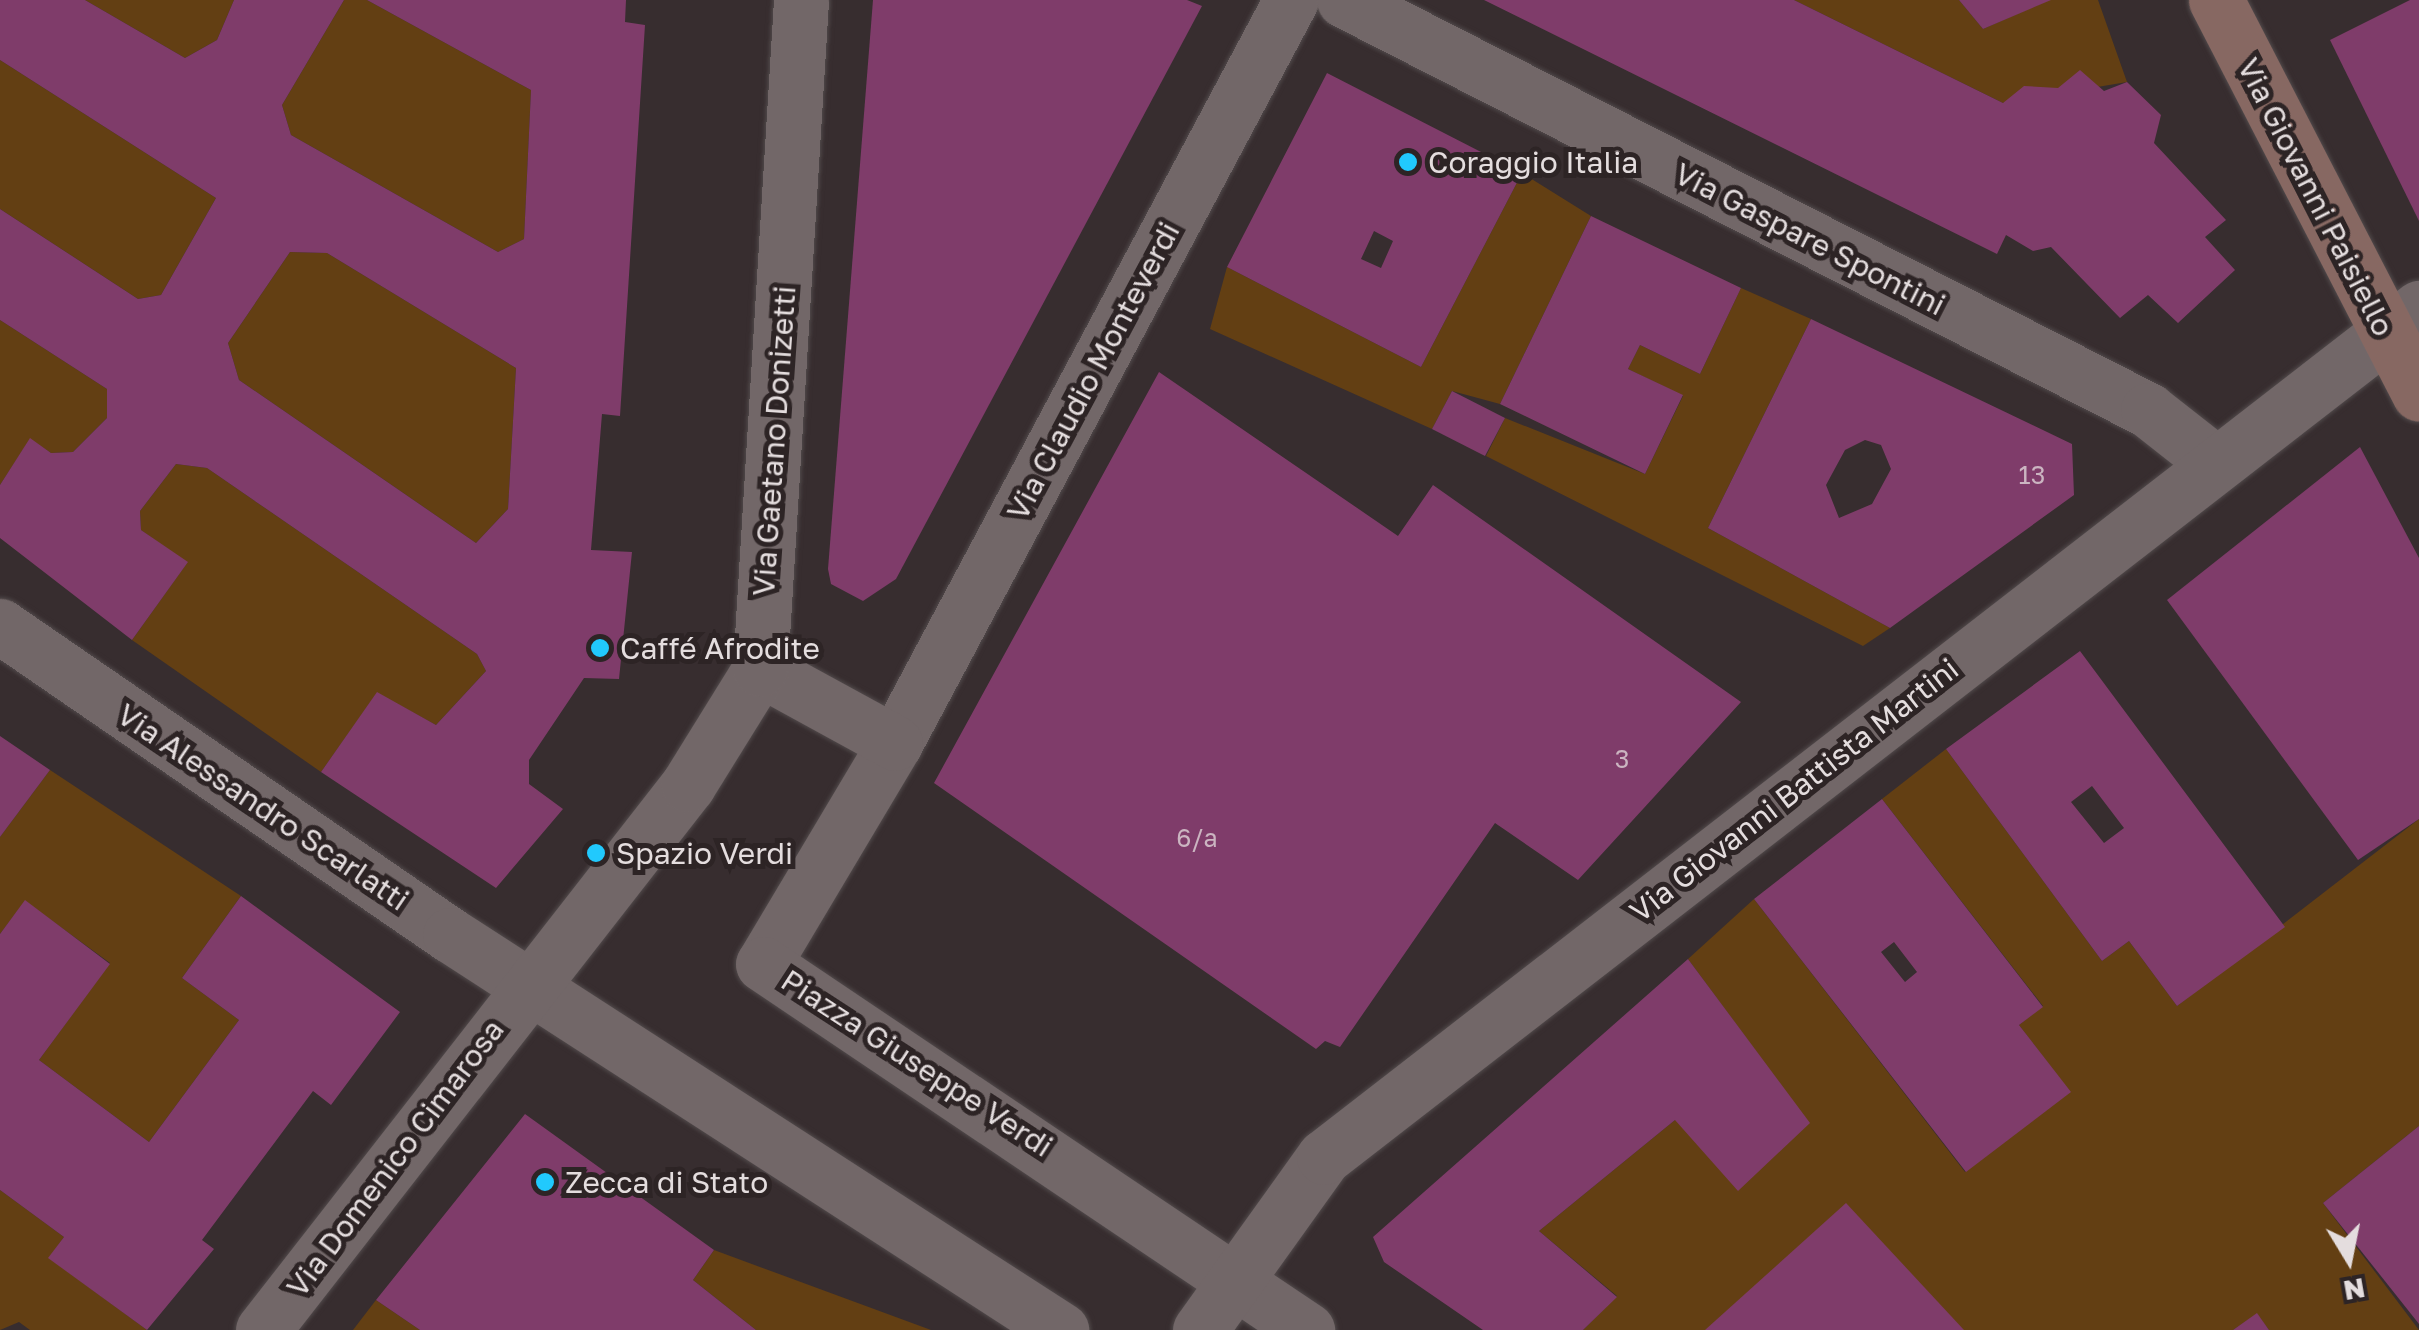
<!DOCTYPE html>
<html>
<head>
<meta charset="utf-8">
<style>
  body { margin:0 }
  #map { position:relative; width:2419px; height:1330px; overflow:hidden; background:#372d2f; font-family:"Golos Text",sans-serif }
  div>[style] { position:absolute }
  .green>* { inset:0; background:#633f13 }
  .building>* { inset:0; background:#7f3c6a }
  .roads { filter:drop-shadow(0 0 2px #514a4b) drop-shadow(0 0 2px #514a4b) }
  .street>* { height:55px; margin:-27.5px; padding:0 27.5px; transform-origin:27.5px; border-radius:27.5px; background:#726768 }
  .secondary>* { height:55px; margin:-27.5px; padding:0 27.5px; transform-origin:27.5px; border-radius:27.5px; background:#876862 }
  .dots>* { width:28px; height:28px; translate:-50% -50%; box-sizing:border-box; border:5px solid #2d2425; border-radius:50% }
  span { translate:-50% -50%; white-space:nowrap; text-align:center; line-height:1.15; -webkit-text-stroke:10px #2d2425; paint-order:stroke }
  .number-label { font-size:25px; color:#cbb5c1 }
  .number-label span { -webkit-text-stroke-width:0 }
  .poi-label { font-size:30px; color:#e4ddde }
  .left { translate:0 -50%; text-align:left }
  .street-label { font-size:30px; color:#e4ddde }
  .north { position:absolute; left:2299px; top:1210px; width:100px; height:100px; -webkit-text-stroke:8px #2d2425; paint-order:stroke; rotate:170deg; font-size:28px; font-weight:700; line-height:40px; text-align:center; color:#e4ddde }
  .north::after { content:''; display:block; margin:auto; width:35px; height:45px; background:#e4ddde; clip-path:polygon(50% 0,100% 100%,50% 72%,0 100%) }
</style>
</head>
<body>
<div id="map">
  <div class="green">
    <i style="clip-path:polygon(85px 0,234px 0,217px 40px,185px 58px)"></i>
    <i style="clip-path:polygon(344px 0,367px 0,531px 90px,524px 239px,498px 252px,291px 135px,282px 105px)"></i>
    <i style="clip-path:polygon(1794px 0,1959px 0,1983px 29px,2049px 0,2098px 0,2127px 82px,2003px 103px)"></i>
    <i style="clip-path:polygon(0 60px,216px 198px,161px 295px,138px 299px,0 209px)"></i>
    <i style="clip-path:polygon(1522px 173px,1591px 216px,1500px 404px,1452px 391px,1432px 429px,1210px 329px,1227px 267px,1421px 367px)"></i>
    <i style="clip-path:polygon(290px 252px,327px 253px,516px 368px,508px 509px,476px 543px,239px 380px,228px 343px)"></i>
    <i style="clip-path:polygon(1741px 288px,1811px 319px,1708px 528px,1890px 628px,1863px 646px,1486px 456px,1505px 418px,1645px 474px,1683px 396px,1628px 369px,1640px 345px,1700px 374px)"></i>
    <i style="clip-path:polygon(0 320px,107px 389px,107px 418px,73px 452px,51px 453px,30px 439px,0 485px)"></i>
    <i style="clip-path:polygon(176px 464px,207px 468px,477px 654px,486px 671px,436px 725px,377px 693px,321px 772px,132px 640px,187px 563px,141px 530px,140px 511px)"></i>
    <i style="clip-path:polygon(1946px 749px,2102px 961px,2129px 941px,2177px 1006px,2419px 819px,2419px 1126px,2323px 1203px,2419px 1330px,2269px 1330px,2257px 1314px,2233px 1330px,1583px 1330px,1617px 1296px,1539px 1231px,1675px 1120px,1809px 1123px,1688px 959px,1754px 899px,1965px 1172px,2070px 1092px,2019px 1025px,2043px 1006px,1882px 799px)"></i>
    <i style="clip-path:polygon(50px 770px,241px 896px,182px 978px,239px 1020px,149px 1142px,39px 1060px,110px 963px,25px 901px,0 934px,0 837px)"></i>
    <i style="clip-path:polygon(0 1190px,64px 1237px,49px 1258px,147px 1330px,30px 1330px,19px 1322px,0 1330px)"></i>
    <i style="clip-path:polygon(714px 1250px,931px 1330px,756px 1330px,693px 1280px)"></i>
    <i style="clip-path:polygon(376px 1300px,420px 1330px,353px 1330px)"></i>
  </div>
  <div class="building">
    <i style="clip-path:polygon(evenodd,0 0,85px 0,185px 58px,217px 40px,234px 0,344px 0,282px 105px,291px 135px,498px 252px,524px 239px,531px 90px,367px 0,626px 0,625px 22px,645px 25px,620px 416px,602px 414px,591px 550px,632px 552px,619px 679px,584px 678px,529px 760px,529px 784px,563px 809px,496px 888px,321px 772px,377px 692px,436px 725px,486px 671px,477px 654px,207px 468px,176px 464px,140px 511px,141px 530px,188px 562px,132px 640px,0 538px,0 485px,30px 438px,51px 453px,73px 452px,107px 418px,107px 389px,0 320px,0 209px,138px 299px,161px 295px,216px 198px,0 60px,0 0,290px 252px,327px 253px,516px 368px,508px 509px,476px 543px,239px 380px,228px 343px,290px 252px)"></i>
    <i style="clip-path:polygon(873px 0,1187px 0,1202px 6px,896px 579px,863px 601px,831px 584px,828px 569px)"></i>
    <i style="clip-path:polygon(1484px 0,1794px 0,2003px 103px,2024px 86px,2058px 88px,2080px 70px,2104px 91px,2127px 82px,2161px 115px,2154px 143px,2226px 220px,2205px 237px,2235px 270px,2178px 323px,2148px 295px,2120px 318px,2051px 247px,2033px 251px,2006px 235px,1997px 254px)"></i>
    <i style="clip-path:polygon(1959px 0,2051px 0,1983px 29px)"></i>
    <i style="clip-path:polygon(2410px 0,2419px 0,2419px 221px,2330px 40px)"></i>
    <i style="clip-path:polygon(evenodd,1327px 73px,1522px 173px,1421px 367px,1227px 267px,1327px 73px,1374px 231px,1393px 241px,1381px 268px,1361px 259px,1374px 231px)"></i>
    <i style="clip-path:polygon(1591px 216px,1741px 288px,1700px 374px,1640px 345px,1628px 369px,1683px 395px,1645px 474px,1500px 404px)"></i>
    <i style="clip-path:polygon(evenodd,1811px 319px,2072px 444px,2074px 495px,1890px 628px,1708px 528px,1811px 319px,1865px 440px,1881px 445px,1891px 469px,1872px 504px,1839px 518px,1826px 485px,1845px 450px,1865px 440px)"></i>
    <i style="clip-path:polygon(1159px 372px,1398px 536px,1433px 485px,1741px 702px,1578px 880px,1495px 823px,1340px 1047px,1325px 1041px,1316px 1049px,934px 783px)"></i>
    <i style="clip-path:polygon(1452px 391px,1505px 418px,1485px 456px,1432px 429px)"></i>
    <i style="clip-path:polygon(2360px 447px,2419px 558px,2419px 819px,2358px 860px,2167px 600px)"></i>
    <i style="clip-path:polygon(evenodd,2080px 651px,2285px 927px,2177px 1006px,2129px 941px,2102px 961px,1946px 749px,2080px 651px,2092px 786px,2124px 828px,2104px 843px,2071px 802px,2092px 786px)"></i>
    <i style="clip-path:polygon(0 736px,50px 770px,0 837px)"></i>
    <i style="clip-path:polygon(evenodd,1882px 799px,2043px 1007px,2019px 1025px,2071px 1092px,1966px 1172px,1754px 899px,1882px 799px,1894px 942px,1917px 972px,1905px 982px,1881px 952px,1894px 942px)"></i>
    <i style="clip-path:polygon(241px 896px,400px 1012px,331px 1105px,313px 1091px,202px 1240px,214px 1249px,147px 1330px,48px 1258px,64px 1237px,0 1190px,0 934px,25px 900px,110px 964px,39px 1060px,149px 1142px,239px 1020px,182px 978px)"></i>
    <i style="clip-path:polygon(1688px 959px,1810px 1123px,1738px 1191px,1675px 1120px,1539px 1231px,1617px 1297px,1583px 1330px,1483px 1330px,1384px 1262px,1373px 1237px)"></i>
    <i style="clip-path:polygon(525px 1114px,714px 1250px,693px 1280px,756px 1330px,420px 1330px,376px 1300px)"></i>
    <i style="clip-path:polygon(2419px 1126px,2419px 1324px,2323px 1203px)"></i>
    <i style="clip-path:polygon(1846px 1203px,1964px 1330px,1705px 1330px)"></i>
    <i style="clip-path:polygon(2257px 1313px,2269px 1330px,2233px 1330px)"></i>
  </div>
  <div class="roads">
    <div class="street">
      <i style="left:1291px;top:0;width:842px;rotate:118.06deg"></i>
      <i style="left:895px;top:743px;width:257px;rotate:120.8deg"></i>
      <i style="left:763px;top:964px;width:656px;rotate:33.93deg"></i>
      <i style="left:1344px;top:0;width:903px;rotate:27.02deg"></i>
      <i style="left:2148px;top:410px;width:84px;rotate:38.2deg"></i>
      <i style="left:0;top:626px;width:546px;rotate:34.48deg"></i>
      <i style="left:450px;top:935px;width:728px;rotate:32.88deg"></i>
      <i style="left:760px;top:669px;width:154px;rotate:28.7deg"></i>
      <i style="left:263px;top:1330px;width:691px;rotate:-52.05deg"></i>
      <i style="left:688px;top:785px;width:137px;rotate:-58.2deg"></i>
      <i style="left:760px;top:669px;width:670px;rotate:-86.49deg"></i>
      <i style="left:1200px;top:1330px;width:213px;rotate:-54.4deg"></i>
      <i style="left:1324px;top:1157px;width:1386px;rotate:-37.79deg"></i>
    </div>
    <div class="secondary">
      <i style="left:2216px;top:0;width:443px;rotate:62.7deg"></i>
    </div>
  </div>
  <div class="dots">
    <i style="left:1408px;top:162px;background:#21c9fd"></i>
    <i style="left:600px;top:648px;background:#21c9fd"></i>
    <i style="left:596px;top:853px;background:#21c9fd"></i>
    <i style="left:545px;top:1182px;background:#21c9fd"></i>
  </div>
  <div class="number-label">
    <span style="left:2032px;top:475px">13</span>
    <span style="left:1622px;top:759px">3</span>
    <span style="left:1197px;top:838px">6/a</span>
  </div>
  <div class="poi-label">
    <span class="left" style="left:1428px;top:162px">Coraggio Italia</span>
    <span class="left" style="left:620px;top:648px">Caffé Afrodite</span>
    <span class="left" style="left:616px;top:853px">Spazio Verdi</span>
    <span class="left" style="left:565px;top:1182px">Zecca di Stato</span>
  </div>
  <div class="street-label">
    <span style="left:2316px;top:197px;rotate:63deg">Via Giovanni Paisiello</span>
    <span style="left:1810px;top:239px;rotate:27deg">Via Gaspare Spontini</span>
    <span style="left:1093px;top:371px;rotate:-62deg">Via Claudio Monteverdi</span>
    <span style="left:774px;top:441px;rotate:-86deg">Via Gaetano Donizetti</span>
    <span style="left:1794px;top:790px;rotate:-38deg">Via Giovanni Battista Martini</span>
    <span style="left:263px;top:807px;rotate:34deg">Via Alessandro Scarlatti</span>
    <span style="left:917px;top:1063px;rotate:33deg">Piazza Giuseppe Verdi</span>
    <span style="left:395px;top:1158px;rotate:-53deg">Via Domenico Cimarosa</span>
  </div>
  <div class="north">N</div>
</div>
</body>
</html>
